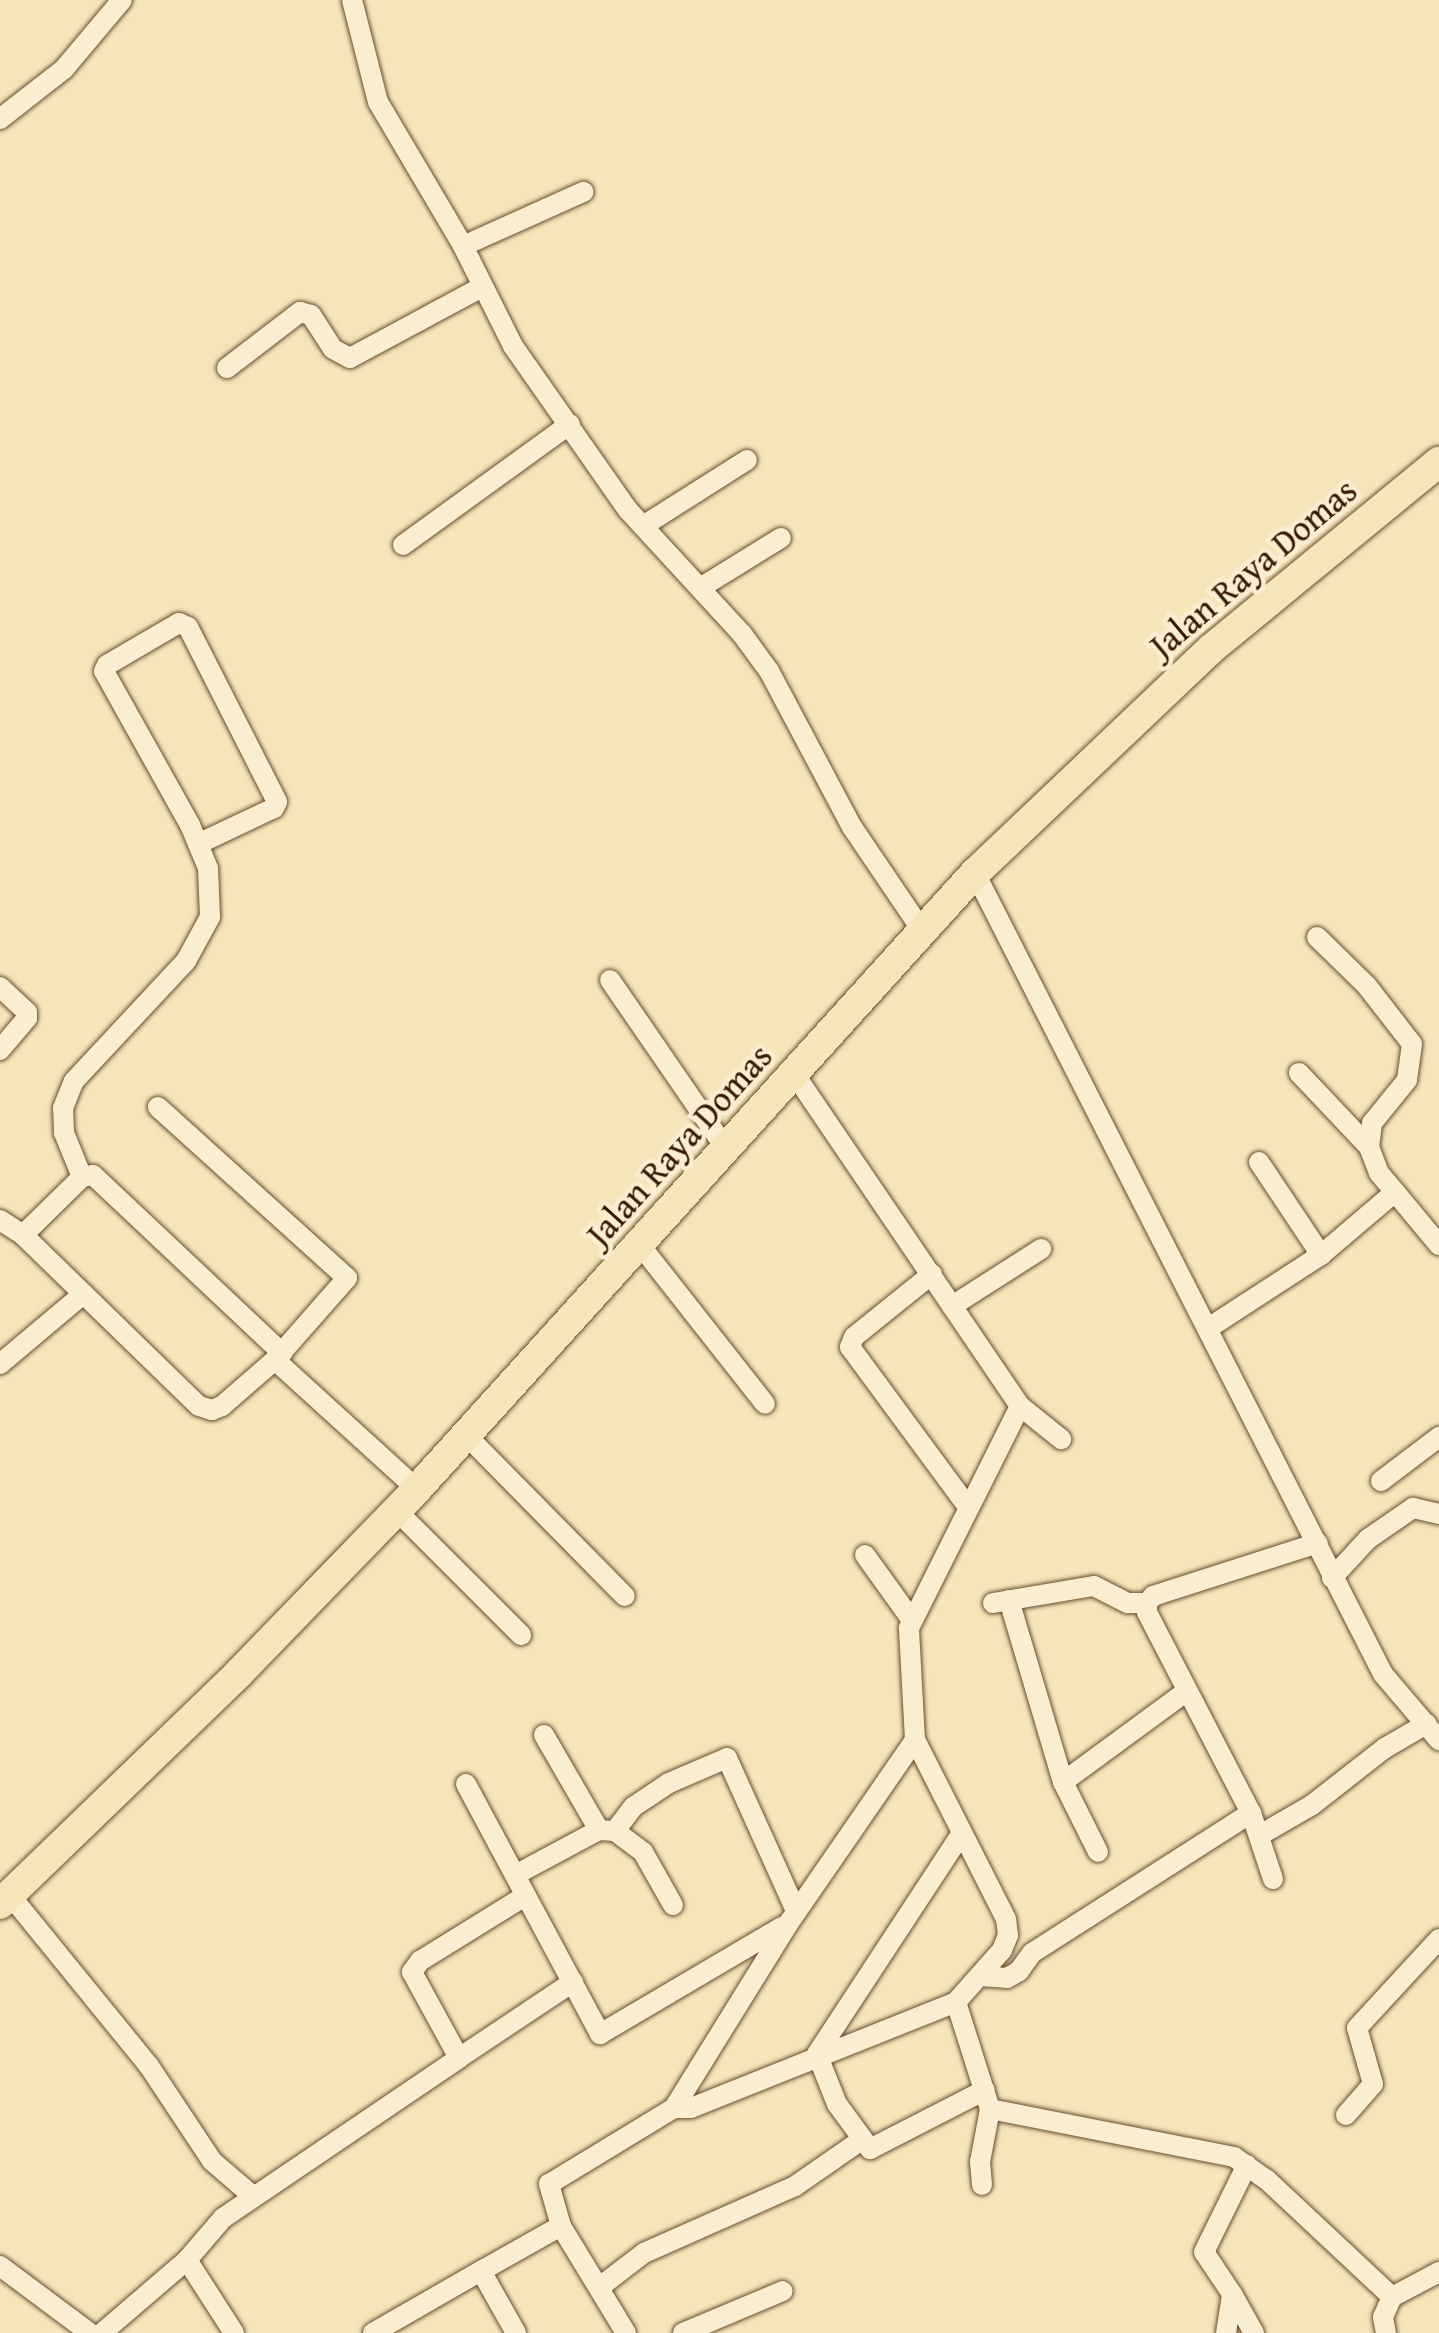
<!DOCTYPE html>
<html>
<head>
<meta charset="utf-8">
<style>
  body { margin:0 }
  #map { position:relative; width:1439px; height:2333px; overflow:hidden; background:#f7e5ba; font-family:"Gentium Book Plus",serif }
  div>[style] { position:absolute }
  .roads { filter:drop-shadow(0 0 2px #664d2e) drop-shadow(0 0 2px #664d2e) }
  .minor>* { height:20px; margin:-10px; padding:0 10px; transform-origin:10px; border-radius:10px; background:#faeed2 }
  .highway>* { height:30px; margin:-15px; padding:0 15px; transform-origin:15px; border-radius:15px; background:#f7e5ba }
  span { translate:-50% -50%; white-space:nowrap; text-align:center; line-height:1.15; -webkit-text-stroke:9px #faeed2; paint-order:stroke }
  .street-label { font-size:35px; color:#351a00 }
</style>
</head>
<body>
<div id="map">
  <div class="roads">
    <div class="minor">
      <i style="left:352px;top:0;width:105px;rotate:75.7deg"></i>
      <i style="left:378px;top:102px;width:167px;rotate:59.4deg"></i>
      <i style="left:463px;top:246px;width:112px;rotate:63.4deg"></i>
      <i style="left:513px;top:346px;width:200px;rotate:55deg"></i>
      <i style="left:628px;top:510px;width:168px;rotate:47.4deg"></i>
      <i style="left:742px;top:634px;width:46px;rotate:53.9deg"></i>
      <i style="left:769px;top:671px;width:177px;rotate:62deg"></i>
      <i style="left:852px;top:827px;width:123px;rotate:55.9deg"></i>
      <i style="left:0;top:119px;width:81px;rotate:-38deg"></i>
      <i style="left:64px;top:69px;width:90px;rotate:-50deg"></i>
      <i style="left:463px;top:246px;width:132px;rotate:-24.2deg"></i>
      <i style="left:227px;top:368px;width:92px;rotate:-37.5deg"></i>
      <i style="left:300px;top:312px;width:11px;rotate:15deg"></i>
      <i style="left:311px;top:315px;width:40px;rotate:57.1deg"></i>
      <i style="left:333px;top:349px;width:19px;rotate:28deg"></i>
      <i style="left:350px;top:358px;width:148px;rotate:-28.3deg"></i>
      <i style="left:643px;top:526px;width:123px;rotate:-32.4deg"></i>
      <i style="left:403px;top:545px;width:206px;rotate:-35.9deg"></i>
      <i style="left:700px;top:588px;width:95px;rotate:-31.7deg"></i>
      <i style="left:975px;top:873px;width:899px;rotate:63.01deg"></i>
      <i style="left:1383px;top:1674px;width:87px;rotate:49.7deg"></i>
      <i style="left:1317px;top:937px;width:70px;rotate:44.4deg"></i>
      <i style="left:1367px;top:986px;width:73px;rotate:52.2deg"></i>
      <i style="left:1412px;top:1044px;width:36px;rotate:98deg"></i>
      <i style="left:1407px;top:1080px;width:55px;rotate:129.1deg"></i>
      <i style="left:1372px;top:1123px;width:24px;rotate:97deg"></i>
      <i style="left:610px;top:980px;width:205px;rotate:55.5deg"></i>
      <i style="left:0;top:987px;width:37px;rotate:43deg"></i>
      <i style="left:27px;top:1012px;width:6px;rotate:90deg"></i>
      <i style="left:27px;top:1018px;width:42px;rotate:130.2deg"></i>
      <i style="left:1259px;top:1162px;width:112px;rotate:56.3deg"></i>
      <i style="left:82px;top:1177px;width:48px;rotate:-112.2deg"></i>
      <i style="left:64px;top:1133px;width:25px;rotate:-92deg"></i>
      <i style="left:63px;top:1108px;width:29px;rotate:-68deg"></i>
      <i style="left:74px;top:1081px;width:164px;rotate:-47deg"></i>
      <i style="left:186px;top:961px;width:50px;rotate:-61.4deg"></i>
      <i style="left:210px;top:917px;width:49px;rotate:-92.3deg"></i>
      <i style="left:208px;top:868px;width:47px;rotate:-112.7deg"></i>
      <i style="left:190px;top:825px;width:176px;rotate:-119.2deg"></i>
      <i style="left:104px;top:671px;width:7px;rotate:-63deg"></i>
      <i style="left:107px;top:665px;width:83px;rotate:-30.3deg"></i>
      <i style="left:179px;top:623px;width:10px;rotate:24deg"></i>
      <i style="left:188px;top:627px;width:196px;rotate:63deg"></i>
      <i style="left:277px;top:802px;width:7px;rotate:117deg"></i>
      <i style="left:274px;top:808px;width:84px;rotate:154.7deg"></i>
      <i style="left:1395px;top:1192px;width:69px;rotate:50.3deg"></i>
      <i style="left:0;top:1220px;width:27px;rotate:33deg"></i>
      <i style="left:23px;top:1235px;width:245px;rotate:44.2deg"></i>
      <i style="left:199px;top:1406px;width:14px;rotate:17deg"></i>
      <i style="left:212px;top:1410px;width:11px;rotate:-22deg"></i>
      <i style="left:222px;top:1406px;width:70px;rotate:-41deg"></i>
      <i style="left:275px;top:1360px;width:109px;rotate:-48.7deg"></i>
      <i style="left:347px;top:1278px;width:255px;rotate:-137.9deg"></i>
      <i style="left:23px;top:1235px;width:83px;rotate:-44.5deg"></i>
      <i style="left:82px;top:1177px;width:11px;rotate:-10deg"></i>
      <i style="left:93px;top:1175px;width:260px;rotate:43.3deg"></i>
      <i style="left:640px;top:1245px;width:202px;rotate:51.8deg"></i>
      <i style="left:932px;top:1274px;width:100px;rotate:141.1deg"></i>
      <i style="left:854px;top:1337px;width:11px;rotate:112deg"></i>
      <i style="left:850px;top:1347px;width:199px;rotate:53.6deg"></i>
      <i style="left:952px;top:1306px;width:106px;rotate:-32.6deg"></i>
      <i style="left:1210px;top:1327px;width:132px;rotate:-33deg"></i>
      <i style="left:1321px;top:1255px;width:97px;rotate:-40.4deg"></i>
      <i style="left:1395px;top:1192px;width:25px;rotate:-130deg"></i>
      <i style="left:1379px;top:1173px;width:28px;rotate:-111deg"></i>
      <i style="left:1369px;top:1147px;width:102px;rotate:-133.4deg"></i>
      <i style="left:275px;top:1360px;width:192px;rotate:42.3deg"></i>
      <i style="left:0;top:1364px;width:109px;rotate:-40.1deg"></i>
      <i style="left:1020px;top:1406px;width:53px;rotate:38.8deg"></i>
      <i style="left:466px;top:1435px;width:226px;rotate:45.4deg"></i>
      <i style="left:1381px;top:1481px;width:73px;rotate:-37.2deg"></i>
      <i style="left:396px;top:1510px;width:177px;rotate:45deg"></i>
      <i style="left:865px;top:1555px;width:79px;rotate:54.3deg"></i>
      <i style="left:1332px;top:1578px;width:53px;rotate:-47.3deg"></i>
      <i style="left:1368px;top:1539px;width:55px;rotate:-34.6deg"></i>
      <i style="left:1413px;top:1508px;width:27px;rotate:13deg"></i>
      <i style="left:1009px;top:1600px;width:190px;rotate:73.5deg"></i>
      <i style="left:1063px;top:1782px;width:78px;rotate:63.4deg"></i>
      <i style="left:993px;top:1603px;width:102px;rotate:-9.6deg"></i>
      <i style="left:1094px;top:1586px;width:38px;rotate:27deg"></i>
      <i style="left:1128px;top:1603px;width:19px"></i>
      <i style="left:544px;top:1735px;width:110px;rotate:59.9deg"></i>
      <i style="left:1063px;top:1782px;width:154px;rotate:-36.3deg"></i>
      <i style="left:466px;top:1784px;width:284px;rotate:61.8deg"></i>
      <i style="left:600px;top:2034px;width:211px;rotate:-30.5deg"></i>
      <i style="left:615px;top:1831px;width:30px;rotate:-53deg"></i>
      <i style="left:633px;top:1807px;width:43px;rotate:-33.7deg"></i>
      <i style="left:669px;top:1783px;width:63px;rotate:-23.3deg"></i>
      <i style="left:727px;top:1758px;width:168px;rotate:65.7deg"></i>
      <i style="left:962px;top:1833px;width:264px;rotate:123.3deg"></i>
      <i style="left:817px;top:2054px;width:54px;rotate:68.2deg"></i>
      <i style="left:837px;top:2104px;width:56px;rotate:53.7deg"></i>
      <i style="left:870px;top:2149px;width:129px;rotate:-27.2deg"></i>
      <i style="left:1260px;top:1835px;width:60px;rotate:-30deg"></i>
      <i style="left:1312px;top:1805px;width:93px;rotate:-38deg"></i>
      <i style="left:1385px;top:1748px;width:48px;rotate:-30.3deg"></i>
      <i style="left:517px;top:1874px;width:93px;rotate:-28.2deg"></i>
      <i style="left:599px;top:1830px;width:16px;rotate:4deg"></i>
      <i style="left:615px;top:1831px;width:35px;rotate:37deg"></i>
      <i style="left:643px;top:1852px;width:61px;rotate:60.5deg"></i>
      <i style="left:1273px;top:1879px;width:70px;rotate:-108.4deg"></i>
      <i style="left:1251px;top:1813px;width:226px;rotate:-117.4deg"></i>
      <i style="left:1147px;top:1612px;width:9px;rotate:-90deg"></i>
      <i style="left:1147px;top:1603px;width:9px;rotate:-49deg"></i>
      <i style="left:1153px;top:1596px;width:173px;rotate:-17.8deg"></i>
      <i style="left:10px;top:1895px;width:220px;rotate:50.9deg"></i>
      <i style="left:149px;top:2066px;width:114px;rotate:56.4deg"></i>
      <i style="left:212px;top:2161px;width:55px;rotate:40.6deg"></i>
      <i style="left:980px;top:1976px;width:27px;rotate:4deg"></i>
      <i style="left:1007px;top:1978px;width:14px;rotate:-30deg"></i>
      <i style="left:1019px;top:1971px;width:22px;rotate:-54deg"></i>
      <i style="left:1032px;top:1953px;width:260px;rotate:-32.6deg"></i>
      <i style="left:956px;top:2002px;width:112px;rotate:72.4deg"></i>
      <i style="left:990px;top:2109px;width:54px;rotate:100.7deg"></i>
      <i style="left:980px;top:2162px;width:23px;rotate:85deg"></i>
      <i style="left:459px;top:2058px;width:137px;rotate:-33.7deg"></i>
      <i style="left:674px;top:2108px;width:17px"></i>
      <i style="left:691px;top:2108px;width:285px;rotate:-21.8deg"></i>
      <i style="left:956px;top:2002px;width:69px;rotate:-48.5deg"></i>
      <i style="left:1002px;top:1950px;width:16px;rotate:-68deg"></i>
      <i style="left:1008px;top:1935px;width:16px;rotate:-97deg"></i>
      <i style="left:1006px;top:1919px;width:201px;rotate:-116.9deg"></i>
      <i style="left:915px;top:1740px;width:112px;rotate:-93.1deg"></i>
      <i style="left:909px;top:1628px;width:248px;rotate:-63.4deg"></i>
      <i style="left:1020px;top:1406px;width:402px;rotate:-124.2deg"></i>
      <i style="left:990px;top:2109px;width:249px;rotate:11.1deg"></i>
      <i style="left:1234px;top:2157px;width:39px;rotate:35deg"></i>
      <i style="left:1266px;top:2179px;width:173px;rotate:43.1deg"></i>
      <i style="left:1346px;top:2115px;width:41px;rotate:-48.9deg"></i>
      <i style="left:1373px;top:2084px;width:58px;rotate:-105.9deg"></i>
      <i style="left:1357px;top:2028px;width:121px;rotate:-47.3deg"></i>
      <i style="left:187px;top:2260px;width:87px;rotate:57.2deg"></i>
      <i style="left:0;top:2266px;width:112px;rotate:36.7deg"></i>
      <i style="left:601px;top:2286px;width:54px;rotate:-37.5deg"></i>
      <i style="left:644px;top:2253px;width:165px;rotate:-23.9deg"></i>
      <i style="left:795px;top:2186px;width:79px;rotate:-34.7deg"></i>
      <i style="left:1232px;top:2294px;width:45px;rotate:60.6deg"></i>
      <i style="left:102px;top:2333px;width:112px;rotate:-40.7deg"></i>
      <i style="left:187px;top:2260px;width:55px;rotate:-49.4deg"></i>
      <i style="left:223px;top:2218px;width:285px;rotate:-34.1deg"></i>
      <i style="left:459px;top:2058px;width:98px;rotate:-118.7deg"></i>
      <i style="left:412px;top:1972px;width:14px;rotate:-54deg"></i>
      <i style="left:420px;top:1961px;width:123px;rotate:-31.8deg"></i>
      <i style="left:373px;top:2333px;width:125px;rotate:-29.9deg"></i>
      <i style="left:516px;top:2333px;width:71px;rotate:-119.4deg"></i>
      <i style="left:481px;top:2271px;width:92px;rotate:-29.4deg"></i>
      <i style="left:626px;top:2333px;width:125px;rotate:-121.3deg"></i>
      <i style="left:561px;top:2226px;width:44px;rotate:-105.9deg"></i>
      <i style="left:549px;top:2184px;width:146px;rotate:-31.3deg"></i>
      <i style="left:674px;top:2108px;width:216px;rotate:-58.2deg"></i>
      <i style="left:788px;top:1924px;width:224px;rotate:-55.4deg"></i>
      <i style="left:683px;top:2333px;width:108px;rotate:-22.8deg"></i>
      <i style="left:1226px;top:2333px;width:39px;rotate:-81deg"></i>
      <i style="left:1232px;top:2294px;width:50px;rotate:-123.7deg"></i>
      <i style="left:1204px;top:2252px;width:97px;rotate:-63.7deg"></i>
      <i style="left:1386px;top:2333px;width:16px;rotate:-101deg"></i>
      <i style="left:1383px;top:2317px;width:22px;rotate:-66deg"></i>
      <i style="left:1392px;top:2297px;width:53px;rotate:-28deg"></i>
    </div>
    <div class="highway">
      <i style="left:0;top:1904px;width:332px;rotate:-44deg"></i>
      <i style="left:239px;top:1673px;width:256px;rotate:-45.9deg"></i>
      <i style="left:417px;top:1489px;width:831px;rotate:-47.83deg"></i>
      <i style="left:975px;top:873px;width:325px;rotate:-43.5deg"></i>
      <i style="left:1211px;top:649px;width:295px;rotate:-39.4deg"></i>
    </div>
  </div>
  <div class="street-label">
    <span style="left:1253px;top:568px;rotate:-40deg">Jalan Raya Domas</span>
    <span style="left:679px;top:1145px;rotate:-48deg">Jalan Raya Domas</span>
  </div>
</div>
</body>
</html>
